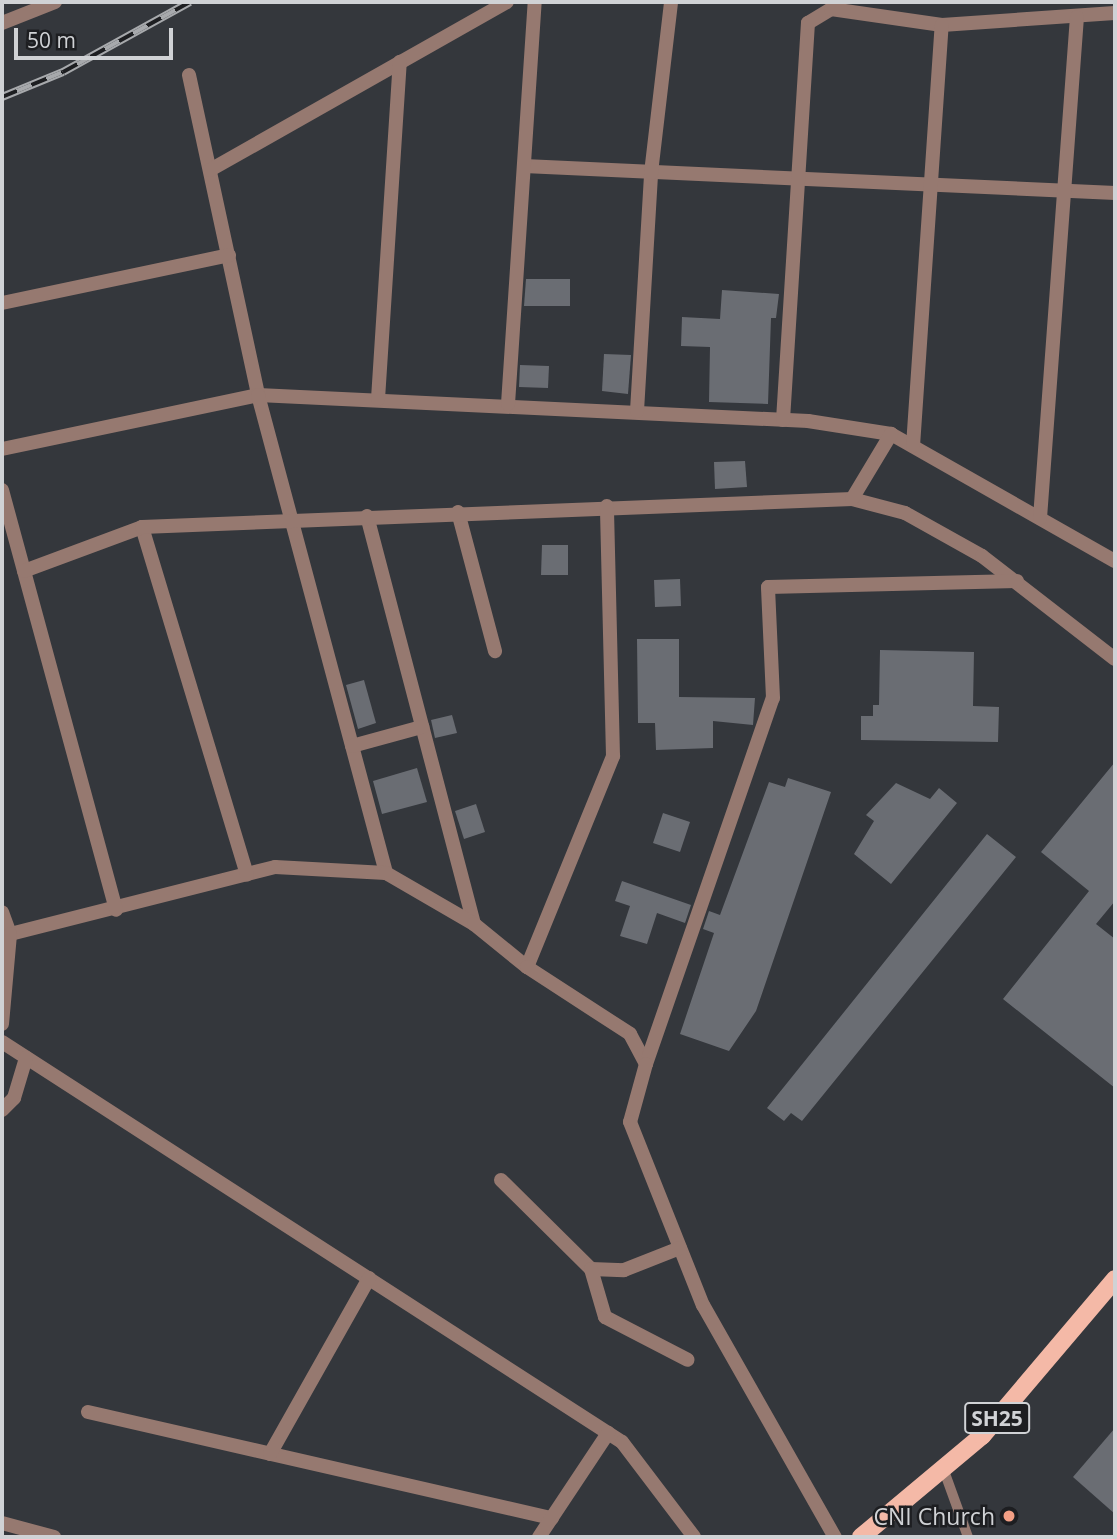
<!DOCTYPE html>
<html>
<head>
<meta charset="utf-8">
<style>
  body { margin:0 }
  #map { position:relative; width:1117px; height:1539px; overflow:hidden; background:#34373c; font-family:"Open Sans",sans-serif }
  div>[style] { position:absolute }
  .building>* { inset:0; background:#6a6d73 }
  .service>* { height:10px; margin:-5px; padding:0 5px; transform-origin:5px; border-radius:5px; background:#967970 }
  .minor>* { height:14px; margin:-7px; padding:0 7px; transform-origin:7px; border-radius:7px; background:#967970 }
  .primary>* { height:18px; margin:-9px; padding:0 9px; transform-origin:9px; border-radius:9px; background:#f4b9a7 }
  .rail>* { height:8px; margin-top:-4px; transform-origin:0; background:repeating-linear-gradient(90deg,#1d1e21 0 16px,#a7a9ac 0 32px); box-sizing:border-box; border-block:2px solid #a7a9ac }
  .dots>* { width:19px; height:19px; translate:-50% -50%; box-sizing:border-box; border:4px solid #1d1e21; border-radius:50% }
  span { translate:-50% -50%; white-space:nowrap; text-align:center; line-height:1.15; -webkit-text-stroke:5px #1d1e21; paint-order:stroke }
  .shield-label span { padding:2px 5px; background:#1d1e21; border:2px solid; border-radius:5px; -webkit-text-stroke-width:0 }
  .shield-label { font-size:21px; color:#d0d2d5; font-weight:700 }
  .poi-label { font-size:23px; color:#d0d2d5 }
  .right { translate:-100% -50%; text-align:right }
  .frame { position:absolute; inset:0; border:4px solid #d0d2d5; pointer-events:none }
  .scale { position:absolute; left:14px; top:28px; width:159px; height:32px; box-sizing:border-box; border:4px solid #d0d2d5; border-top:0; padding-left:9px; font-size:21px; line-height:24px; white-space:nowrap; color:#d0d2d5; -webkit-text-stroke:5px #1d1e21; paint-order:stroke }
</style>
</head>
<body>
<div id="map">
  <div class="building">
    <i style="clip-path:polygon(526px 279px,570px 279px,570px 306px,524px 306px)"></i>
    <i style="clip-path:polygon(722px 290px,779px 294px,776px 318px,771px 318px,768px 404px,709px 402px,710px 347px,681px 346px,682px 317px,720px 319px)"></i>
    <i style="clip-path:polygon(604px 354px,631px 355px,628px 394px,602px 391px)"></i>
    <i style="clip-path:polygon(520px 365px,549px 366px,548px 388px,519px 387px)"></i>
    <i style="clip-path:polygon(745px 461px,747px 487px,715px 489px,714px 462px)"></i>
    <i style="clip-path:polygon(542px 545px,568px 545px,568px 575px,541px 575px)"></i>
    <i style="clip-path:polygon(680px 579px,681px 606px,655px 607px,654px 580px)"></i>
    <i style="clip-path:polygon(637px 639px,679px 639px,679px 697px,755px 698px,753px 725px,713px 721px,713px 748px,656px 750px,655px 723px,638px 723px)"></i>
    <i style="clip-path:polygon(880px 650px,974px 652px,973px 706px,999px 707px,998px 742px,861px 740px,861px 716px,873px 716px,873px 705px,879px 705px)"></i>
    <i style="clip-path:polygon(364px 680px,376px 723px,358px 729px,346px 685px)"></i>
    <i style="clip-path:polygon(452px 715px,457px 733px,435px 738px,431px 720px)"></i>
    <i style="clip-path:polygon(1115px 762px,1115px 901px,1096px 924px,1115px 939px,1115px 1088px,1003px 999px,1089px 891px,1041px 852px)"></i>
    <i style="clip-path:polygon(417px 768px,427px 802px,382px 814px,373px 781px)"></i>
    <i style="clip-path:polygon(788px 778px,831px 792px,756px 1011px,729px 1051px,680px 1034px,714px 933px,703px 929px,709px 911px,720px 915px,769px 782px,785px 787px)"></i>
    <i style="clip-path:polygon(896px 783px,930px 799px,939px 788px,957px 803px,891px 884px,854px 854px,874px 821px,866px 815px)"></i>
    <i style="clip-path:polygon(476px 804px,485px 832px,464px 839px,455px 811px)"></i>
    <i style="clip-path:polygon(663px 813px,690px 822px,680px 852px,653px 843px)"></i>
    <i style="clip-path:polygon(987px 834px,1016px 857px,802px 1121px,791px 1113px,784px 1121px,767px 1108px)"></i>
    <i style="clip-path:polygon(622px 881px,691px 905px,685px 923px,657px 913px,647px 944px,620px 936px,630px 906px,615px 901px)"></i>
    <i style="clip-path:polygon(1115px 1428px,1115px 1514px,1073px 1477px)"></i>
  </div>
  <div class="service">
    <i style="left:943px;top:1468px;width:73px;rotate:70.1deg"></i>
  </div>
  <div class="minor">
    <i style="left:2px;top:23px;width:57px;rotate:-21.6deg"></i>
    <i style="left:189px;top:75px;width:327px;rotate:77.8deg"></i>
    <i style="left:258px;top:395px;width:551px;rotate:2.71deg"></i>
    <i style="left:808px;top:421px;width:84px;rotate:8.9deg"></i>
    <i style="left:891px;top:434px;width:257px;rotate:29.6deg"></i>
    <i style="left:524px;top:166px;width:592px;rotate:2.62deg"></i>
    <i style="left:210px;top:170px;width:341px;rotate:-29.5deg"></i>
    <i style="left:2px;top:303px;width:232px;rotate:-11.9deg"></i>
    <i style="left:378px;top:399px;width:338px;rotate:-86.3deg"></i>
    <i style="left:508px;top:404px;width:403px;rotate:-86.2deg"></i>
    <i style="left:637px;top:411px;width:238px;rotate:-86.6deg"></i>
    <i style="left:651px;top:173px;width:172px;rotate:-83.3deg"></i>
    <i style="left:783px;top:420px;width:398px;rotate:-86.4deg"></i>
    <i style="left:808px;top:23px;width:27px;rotate:-31deg"></i>
    <i style="left:831px;top:9px;width:112px;rotate:8.2deg"></i>
    <i style="left:942px;top:25px;width:173px;rotate:-4deg"></i>
    <i style="left:913px;top:446px;width:422px;rotate:-86.1deg"></i>
    <i style="left:2px;top:449px;width:262px;rotate:-11.9deg"></i>
    <i style="left:258px;top:395px;width:495px;rotate:75deg"></i>
    <i style="left:386px;top:873px;width:111px;rotate:-176.9deg"></i>
    <i style="left:275px;top:867px;width:273px;rotate:165.8deg"></i>
    <i style="left:10px;top:934px;width:23px;rotate:-110deg"></i>
    <i style="left:2px;top:490px;width:435px;rotate:74.8deg"></i>
    <i style="left:852px;top:499px;width:55px;rotate:14.8deg"></i>
    <i style="left:905px;top:513px;width:88px;rotate:29.2deg"></i>
    <i style="left:982px;top:556px;width:168px;rotate:37.8deg"></i>
    <i style="left:458px;top:512px;width:144px;rotate:75.1deg"></i>
    <i style="left:367px;top:516px;width:422px;rotate:75.3deg"></i>
    <i style="left:1040px;top:518px;width:502px;rotate:-85.78deg"></i>
    <i style="left:142px;top:527px;width:363px;rotate:73.2deg"></i>
    <i style="left:24px;top:571px;width:126px;rotate:-20.4deg"></i>
    <i style="left:142px;top:527px;width:711px;rotate:-2.26deg"></i>
    <i style="left:852px;top:499px;width:76px;rotate:-59deg"></i>
    <i style="left:352px;top:746px;width:73px;rotate:-15.2deg"></i>
    <i style="left:386px;top:873px;width:102px;rotate:30.1deg"></i>
    <i style="left:474px;top:924px;width:68px;rotate:39.1deg"></i>
    <i style="left:527px;top:967px;width:228px;rotate:-67.8deg"></i>
    <i style="left:613px;top:756px;width:250px;rotate:-91.4deg"></i>
    <i style="left:527px;top:967px;width:123px;rotate:33deg"></i>
    <i style="left:630px;top:1034px;width:34px;rotate:62deg"></i>
    <i style="left:646px;top:1064px;width:387px;rotate:-70.9deg"></i>
    <i style="left:773px;top:698px;width:111px;rotate:-92.6deg"></i>
    <i style="left:768px;top:587px;width:249px;rotate:-1.4deg"></i>
    <i style="left:2px;top:1024px;width:90px;rotate:-84.9deg"></i>
    <i style="left:2px;top:1042px;width:738px;rotate:32.83deg"></i>
    <i style="left:622px;top:1442px;width:119px;rotate:52.8deg"></i>
    <i style="left:646px;top:1064px;width:60px;rotate:105.4deg"></i>
    <i style="left:630px;top:1122px;width:197px;rotate:68.3deg"></i>
    <i style="left:703px;top:1305px;width:267px;rotate:60.4deg"></i>
    <i style="left:2px;top:1110px;width:17px;rotate:-45deg"></i>
    <i style="left:14px;top:1098px;width:42px;rotate:-73.3deg"></i>
    <i style="left:501px;top:1180px;width:127px;rotate:44.7deg"></i>
    <i style="left:591px;top:1269px;width:33px;rotate:2deg"></i>
    <i style="left:624px;top:1270px;width:60px;rotate:-21.4deg"></i>
    <i style="left:591px;top:1269px;width:50px;rotate:73.7deg"></i>
    <i style="left:605px;top:1317px;width:93px;rotate:27.4deg"></i>
    <i style="left:88px;top:1412px;width:476px;rotate:12.9deg"></i>
    <i style="left:270px;top:1454px;width:202px;rotate:-60.6deg"></i>
    <i style="left:2px;top:1523px;width:54px;rotate:15.1deg"></i>
    <i style="left:539px;top:1537px;width:125px;rotate:-56.4deg"></i>
  </div>
  <div class="primary">
    <i style="left:861px;top:1537px;width:158px;rotate:-39.9deg"></i>
    <i style="left:982px;top:1436px;width:206px;rotate:-49.7deg"></i>
  </div>
  <div class="rail">
    <i style="left:2px;top:97px;width:66px;rotate:-22.3deg"></i>
    <i style="left:63px;top:72px;width:145px;rotate:-28.9deg"></i>
  </div>
  <div class="dots">
    <i style="left:1009px;top:1516px;background:#f39f85"></i>
  </div>
  <div class="shield-label">
    <span style="left:997px;top:1418px">SH25</span>
  </div>
  <div class="poi-label">
    <span class="right" style="left:995px;top:1516px">CNI Church</span>
  </div>
  <div class="frame"></div>
  <div class="scale">50 m</div>
</div>
</body>
</html>
